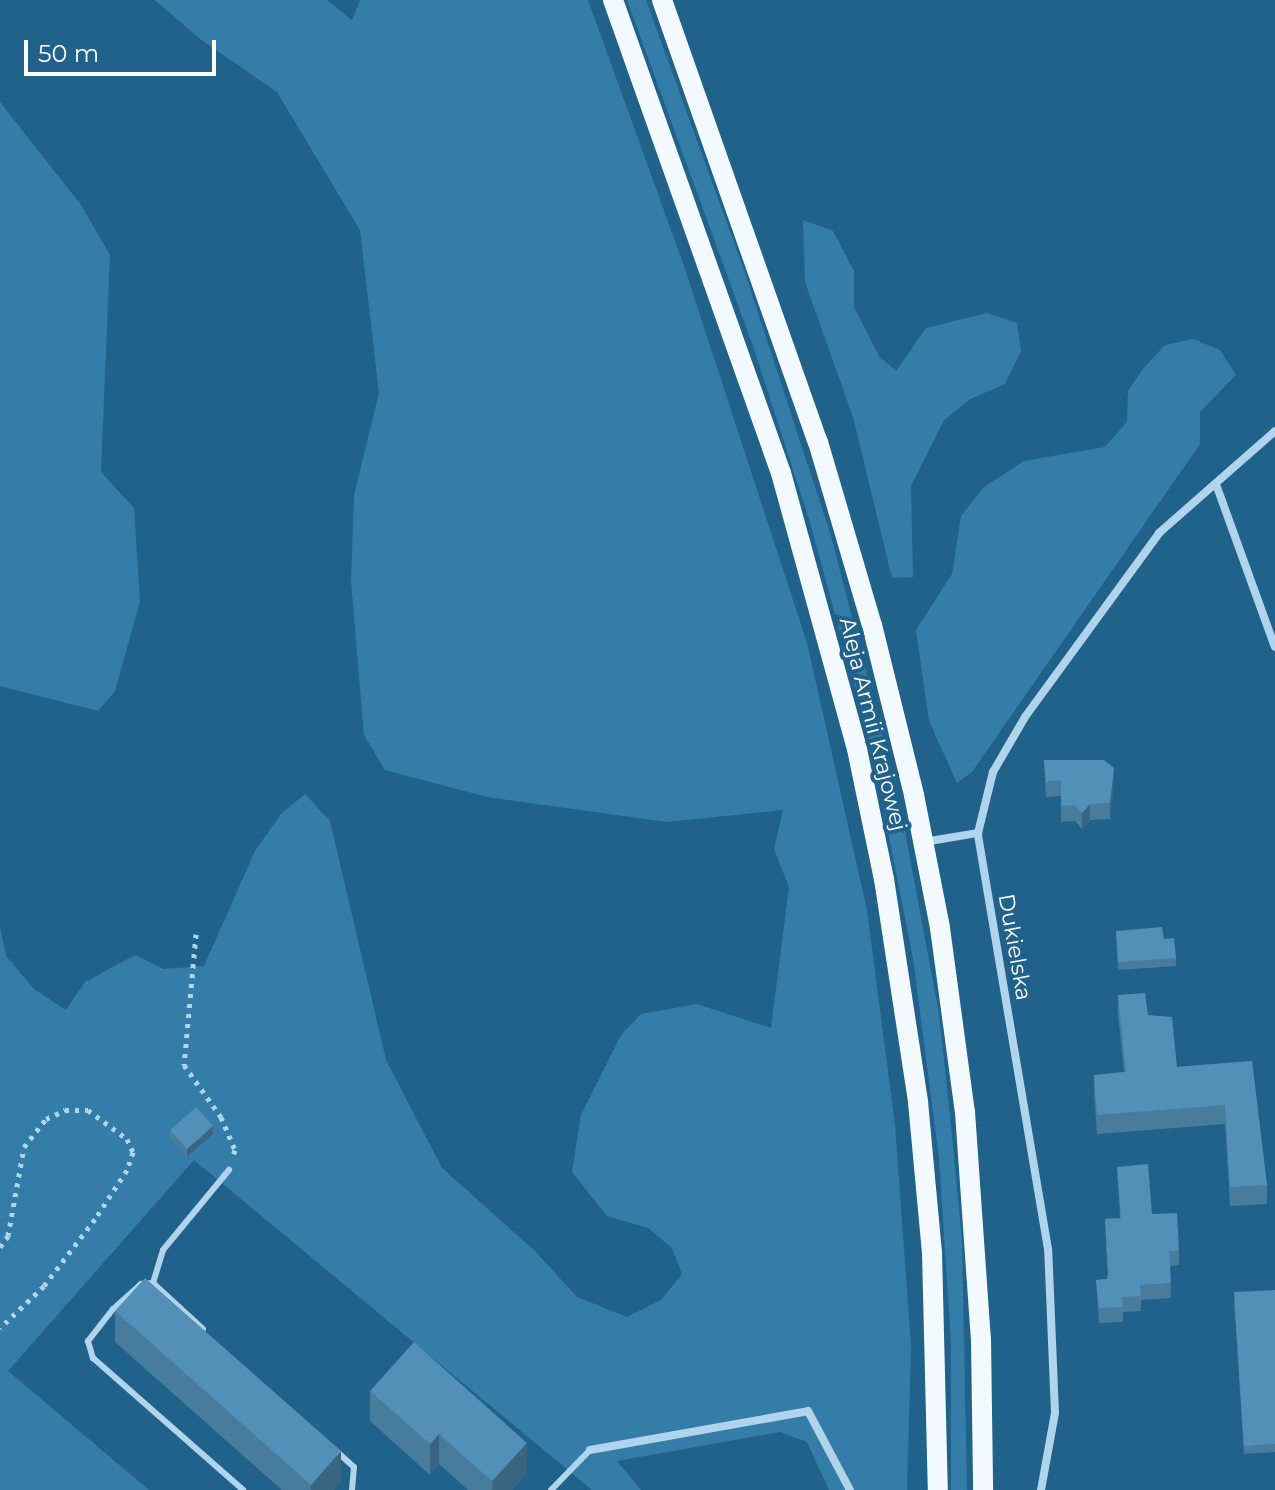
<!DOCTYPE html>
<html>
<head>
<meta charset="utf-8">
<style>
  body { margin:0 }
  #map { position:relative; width:1275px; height:1490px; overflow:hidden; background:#21628b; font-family:Montserrat,sans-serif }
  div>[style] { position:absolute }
  .green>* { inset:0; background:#357da9 }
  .path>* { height:5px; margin-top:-2.5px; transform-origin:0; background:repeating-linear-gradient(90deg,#afd4eb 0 4px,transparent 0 10px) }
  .lane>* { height:6px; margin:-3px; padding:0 3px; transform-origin:3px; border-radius:3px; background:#afd4eb }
  .street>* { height:8px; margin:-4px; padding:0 4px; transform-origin:4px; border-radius:4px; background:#afd4eb }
  .primary>* { height:20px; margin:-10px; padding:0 10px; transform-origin:10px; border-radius:10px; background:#f3fafe }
  .wall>* { inset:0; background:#477c9d }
  .shaded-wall>* { inset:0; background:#396580 }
  .building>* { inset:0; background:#5290b7 }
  span { translate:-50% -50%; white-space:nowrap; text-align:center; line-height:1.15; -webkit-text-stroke:8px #21628b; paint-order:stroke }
  .street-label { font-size:22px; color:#fff }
  .scale { position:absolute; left:24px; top:40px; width:192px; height:36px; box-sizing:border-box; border:4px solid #fff; border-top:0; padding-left:10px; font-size:24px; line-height:28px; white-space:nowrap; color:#fff; -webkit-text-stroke:6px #21628b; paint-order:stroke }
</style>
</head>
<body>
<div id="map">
  <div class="green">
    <i style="clip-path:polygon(155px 0,327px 0,352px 20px,360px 0,588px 0,684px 266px,807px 643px,867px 910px,895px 1125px,911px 1346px,907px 1490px,829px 1490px,807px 1442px,780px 1432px,617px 1461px,641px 1490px,592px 1490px,194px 1160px,8px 1371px,149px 1490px,0 1490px,0 927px,6px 956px,34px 989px,66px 1010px,85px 982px,135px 955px,163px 969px,204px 966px,255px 851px,281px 814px,305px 794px,330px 821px,386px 1060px,442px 1168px,535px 1251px,577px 1297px,627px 1317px,661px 1300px,682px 1274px,672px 1248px,648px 1228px,607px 1216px,572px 1172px,581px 1115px,621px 1035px,641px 1014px,697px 1004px,771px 1028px,789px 887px,774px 849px,783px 810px,667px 822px,487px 797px,385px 770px,364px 735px,351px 582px,354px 495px,379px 393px,360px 230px,277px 92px,200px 39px)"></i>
    <i style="clip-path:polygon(627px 0,646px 0,745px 273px,831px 536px,899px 799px,939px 1014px,950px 1116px,962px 1239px,967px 1490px,951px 1490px,951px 1342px,939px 1158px,913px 958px,871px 746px,809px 519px,754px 349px)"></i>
    <i style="clip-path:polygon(0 102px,81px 205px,110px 255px,101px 472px,134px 508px,140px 601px,115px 691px,98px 711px,0 686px)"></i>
    <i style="clip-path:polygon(803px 220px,833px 231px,854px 271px,854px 307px,879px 356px,896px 371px,926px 328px,987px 313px,1017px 323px,1021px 351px,1005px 384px,970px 399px,944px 420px,911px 486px,913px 577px,892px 578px,853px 417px,805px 282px)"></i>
    <i style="clip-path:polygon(1193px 339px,1220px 350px,1236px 375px,1200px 412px,1200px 444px,972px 772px,957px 783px,929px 721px,916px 630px,952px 574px,961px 516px,984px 487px,1024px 461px,1105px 447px,1127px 422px,1128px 391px,1142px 370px,1165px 345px)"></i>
  </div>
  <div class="path">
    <i style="left:196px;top:934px;width:132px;rotate:95.2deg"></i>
    <i style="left:184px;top:1065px;width:64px;rotate:54.6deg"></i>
    <i style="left:221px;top:1117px;width:36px;rotate:67deg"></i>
    <i style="left:235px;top:1150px;width:9px;rotate:111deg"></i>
    <i style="left:0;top:1247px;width:14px;rotate:-54deg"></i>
    <i style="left:8px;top:1236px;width:90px;rotate:-79.8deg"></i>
    <i style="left:24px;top:1147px;width:36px;rotate:-52deg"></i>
    <i style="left:46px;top:1119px;width:21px;rotate:-25deg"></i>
    <i style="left:65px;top:1110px;width:23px"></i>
    <i style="left:88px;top:1110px;width:49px;rotate:36.6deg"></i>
    <i style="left:127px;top:1139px;width:14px;rotate:65deg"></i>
    <i style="left:133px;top:1152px;width:19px;rotate:108deg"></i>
    <i style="left:127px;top:1170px;width:59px;rotate:123.1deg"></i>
    <i style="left:95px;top:1219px;width:84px;rotate:127.3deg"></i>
    <i style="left:44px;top:1286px;width:61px;rotate:136.3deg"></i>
  </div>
  <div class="lane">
    <i style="left:153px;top:1283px;width:34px;rotate:-73deg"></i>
    <i style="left:163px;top:1250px;width:104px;rotate:-50.5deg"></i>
    <i style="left:203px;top:1329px;width:68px;rotate:-137.4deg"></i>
    <i style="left:153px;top:1283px;width:12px;rotate:175deg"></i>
    <i style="left:141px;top:1284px;width:38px;rotate:138deg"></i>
    <i style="left:113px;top:1309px;width:41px;rotate:128deg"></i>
    <i style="left:88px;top:1341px;width:18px;rotate:74deg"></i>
    <i style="left:93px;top:1358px;width:200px;rotate:41.3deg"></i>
    <i style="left:335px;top:1450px;width:25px;rotate:42deg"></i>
    <i style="left:354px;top:1467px;width:23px;rotate:95deg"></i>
    <i style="left:551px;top:1490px;width:56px;rotate:-45.7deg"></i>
  </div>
  <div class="street">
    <i style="left:1217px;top:487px;width:170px;rotate:70.1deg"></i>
    <i style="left:924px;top:842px;width:55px;rotate:-9.5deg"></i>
    <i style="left:590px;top:1450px;width:221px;rotate:-10.1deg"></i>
    <i style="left:808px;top:1411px;width:89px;rotate:62deg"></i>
    <i style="left:1041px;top:1490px;width:78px;rotate:-79.7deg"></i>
    <i style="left:1055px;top:1413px;width:164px;rotate:-92.4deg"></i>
    <i style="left:1048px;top:1249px;width:422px;rotate:-99.6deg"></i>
    <i style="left:978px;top:833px;width:63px;rotate:-76.2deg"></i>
    <i style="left:993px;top:772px;width:64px;rotate:-59.8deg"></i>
    <i style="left:1025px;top:717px;width:228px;rotate:-53.9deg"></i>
    <i style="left:1159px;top:533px;width:154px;rotate:-41.3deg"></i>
  </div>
  <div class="primary">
    <i style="left:613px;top:0;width:502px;rotate:70.45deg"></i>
    <i style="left:781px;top:473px;width:286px;rotate:74.6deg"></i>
    <i style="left:857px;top:749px;width:133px;rotate:78.3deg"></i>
    <i style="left:884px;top:879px;width:226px;rotate:81.3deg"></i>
    <i style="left:918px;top:1102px;width:151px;rotate:84.7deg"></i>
    <i style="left:932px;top:1252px;width:238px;rotate:88.6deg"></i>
    <i style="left:662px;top:0;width:469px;rotate:70.6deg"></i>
    <i style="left:818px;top:442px;width:191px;rotate:73.6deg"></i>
    <i style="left:872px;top:625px;width:175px;rotate:76.1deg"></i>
    <i style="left:914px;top:795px;width:136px;rotate:78.9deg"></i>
    <i style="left:940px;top:928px;width:186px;rotate:82.3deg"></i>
    <i style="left:965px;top:1112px;width:228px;rotate:86deg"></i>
    <i style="left:981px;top:1339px;width:151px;rotate:89.2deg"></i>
  </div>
  <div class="wall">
    <i style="clip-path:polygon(1044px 760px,1114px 784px,1110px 819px,1090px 820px,1082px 829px,1075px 821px,1061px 822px,1061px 796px,1046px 797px)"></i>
    <i style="clip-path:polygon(1116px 931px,1164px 939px,1176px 958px,1176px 966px,1118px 970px)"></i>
    <i style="clip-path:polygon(1118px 995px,1148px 1015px,1177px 1067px,1252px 1061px,1267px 1185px,1267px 1204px,1230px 1206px,1225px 1124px,1097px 1134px,1094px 1094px,1094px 1075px,1124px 1072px,1118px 1014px)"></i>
    <i style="clip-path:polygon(170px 1130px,213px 1134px,187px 1157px,170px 1138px)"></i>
    <i style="clip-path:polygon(1117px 1167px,1179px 1250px,1179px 1265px,1170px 1266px,1171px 1298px,1141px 1300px,1141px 1311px,1123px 1312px,1123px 1322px,1099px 1323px,1096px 1280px,1107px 1279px,1108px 1277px,1105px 1219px,1120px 1218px)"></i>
    <i style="clip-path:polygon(1275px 1290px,1275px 1452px,1244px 1454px,1234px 1300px)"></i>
    <i style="clip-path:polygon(115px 1311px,341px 1481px,334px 1490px,282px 1490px,115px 1342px)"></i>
    <i style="clip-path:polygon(370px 1391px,527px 1473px,512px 1490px,468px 1490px,439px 1464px,430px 1475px,370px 1421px)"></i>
  </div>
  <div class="shaded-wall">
    <i style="clip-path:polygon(1114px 768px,1114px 784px,1110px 819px,1110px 803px)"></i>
    <i style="clip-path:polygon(1090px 804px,1090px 820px,1082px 829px,1082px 813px)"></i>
    <i style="clip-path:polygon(213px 1126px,213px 1134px,187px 1157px,187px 1149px)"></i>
    <i style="clip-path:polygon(439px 1434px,439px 1464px,430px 1475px,430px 1444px)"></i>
    <i style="clip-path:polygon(527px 1443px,527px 1473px,512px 1490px,492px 1490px,492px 1481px)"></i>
    <i style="clip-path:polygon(341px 1451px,341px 1481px,334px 1490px,311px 1490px,311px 1485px)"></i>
  </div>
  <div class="building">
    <i style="clip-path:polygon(1044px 760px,1104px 760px,1114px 768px,1110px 803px,1090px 804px,1082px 813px,1075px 805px,1061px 806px,1061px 780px,1046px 782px)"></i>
    <i style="clip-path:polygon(1162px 927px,1164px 939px,1174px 938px,1176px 958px,1118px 962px,1116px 931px)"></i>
    <i style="clip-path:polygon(1145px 993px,1148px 1015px,1172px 1017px,1177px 1067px,1252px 1061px,1267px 1185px,1230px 1187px,1225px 1105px,1097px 1115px,1094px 1075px,1126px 1072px,1118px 995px)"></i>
    <i style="clip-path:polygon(196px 1107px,213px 1126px,187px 1149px,170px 1130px)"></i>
    <i style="clip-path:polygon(1148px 1164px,1152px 1214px,1177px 1213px,1179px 1250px,1169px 1251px,1171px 1283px,1140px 1285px,1141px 1296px,1122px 1297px,1123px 1307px,1099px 1308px,1096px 1280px,1107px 1279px,1108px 1273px,1105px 1219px,1121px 1218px,1117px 1167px)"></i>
    <i style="clip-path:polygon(145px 1278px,341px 1451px,311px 1485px,115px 1311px)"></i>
    <i style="clip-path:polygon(1275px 1290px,1275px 1444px,1244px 1446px,1234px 1292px)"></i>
    <i style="clip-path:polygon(414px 1342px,527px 1443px,492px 1481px,439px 1434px,430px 1444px,370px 1391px)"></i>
  </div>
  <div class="street-label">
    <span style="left:873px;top:724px;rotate:76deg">Aleja Armii Krajowej</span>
    <span style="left:1015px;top:947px;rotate:80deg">Dukielska</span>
  </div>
  <div class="scale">50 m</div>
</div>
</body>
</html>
